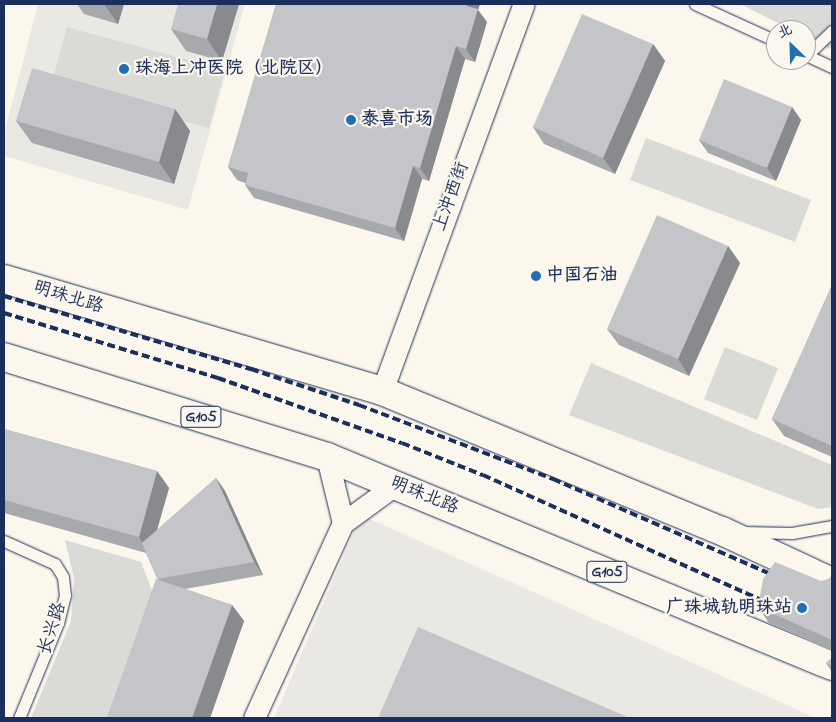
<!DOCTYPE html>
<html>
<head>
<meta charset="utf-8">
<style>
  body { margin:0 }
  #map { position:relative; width:836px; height:722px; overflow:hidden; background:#fbf7ec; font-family:"Indie Flower","LXGW WenKai TC",sans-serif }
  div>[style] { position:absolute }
  .built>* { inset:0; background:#eae8e2 }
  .green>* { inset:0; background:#dadad7 }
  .roads { filter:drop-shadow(0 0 1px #1b2f5e) drop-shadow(0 0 1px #1b2f5e) }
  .lane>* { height:11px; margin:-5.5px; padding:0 5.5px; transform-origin:5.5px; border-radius:5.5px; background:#fbf7ec }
  .street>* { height:21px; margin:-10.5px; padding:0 10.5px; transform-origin:10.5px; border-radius:10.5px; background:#fbf7ec }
  .highway>* { height:28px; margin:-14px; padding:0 14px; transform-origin:14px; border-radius:14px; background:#fbf7ec }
  .rail>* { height:4px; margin-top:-2px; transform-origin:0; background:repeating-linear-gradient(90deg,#1b2f5e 0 8px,transparent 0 12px) }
  .wall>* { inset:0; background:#a8a9ad }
  .shaded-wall>* { inset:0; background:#888a8d }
  .building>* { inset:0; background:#c3c5c9 }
  .dots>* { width:14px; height:14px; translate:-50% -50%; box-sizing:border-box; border:2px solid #fbf7ec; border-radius:50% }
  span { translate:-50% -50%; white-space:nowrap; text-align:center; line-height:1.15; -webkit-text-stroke:4.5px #fbf7ec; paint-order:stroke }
  .shield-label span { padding:1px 4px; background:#fbf7ec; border:1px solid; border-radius:4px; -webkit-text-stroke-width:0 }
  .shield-label { font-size:16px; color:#1b2f5e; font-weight:700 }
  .poi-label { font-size:18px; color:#1b2f5e; font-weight:700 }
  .left { translate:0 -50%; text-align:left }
  .right { translate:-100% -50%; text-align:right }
  .street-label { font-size:18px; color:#1b2f5e }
  .frame { position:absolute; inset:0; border:5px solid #1b2f5e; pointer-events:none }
  .north { position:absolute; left:766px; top:20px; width:50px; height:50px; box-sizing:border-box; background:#fbf7ec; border:1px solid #a1a7b3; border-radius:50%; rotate:336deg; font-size:14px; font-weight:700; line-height:20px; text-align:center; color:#1b2f5e }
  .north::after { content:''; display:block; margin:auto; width:18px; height:22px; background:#1f6fb2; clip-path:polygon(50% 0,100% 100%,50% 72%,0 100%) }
</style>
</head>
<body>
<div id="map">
  <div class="built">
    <i style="clip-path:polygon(38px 4px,245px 4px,188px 210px,4px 156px,4px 134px)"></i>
    <i style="clip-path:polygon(361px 515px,816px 718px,274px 718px)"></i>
  </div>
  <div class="green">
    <i style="clip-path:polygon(740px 4px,832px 4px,832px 46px,829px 49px,806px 37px,806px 30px,792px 30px)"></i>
    <i style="clip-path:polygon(67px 27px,225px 70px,209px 128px,51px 85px)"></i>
    <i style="clip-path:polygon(646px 138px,811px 200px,795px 242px,630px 180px)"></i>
    <i style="clip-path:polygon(725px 347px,778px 368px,757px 420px,704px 399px)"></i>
    <i style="clip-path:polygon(591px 363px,832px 465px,832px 507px,818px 509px,569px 415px)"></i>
    <i style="clip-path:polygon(65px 540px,141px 562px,155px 598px,109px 718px,31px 718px,71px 621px,74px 578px)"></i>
  </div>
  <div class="roads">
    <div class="lane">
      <i style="left:695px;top:4px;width:89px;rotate:24.6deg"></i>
      <i style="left:806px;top:55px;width:29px;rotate:25deg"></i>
      <i style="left:807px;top:55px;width:35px;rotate:-44deg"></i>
      <i style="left:742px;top:532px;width:50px;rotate:1.1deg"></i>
      <i style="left:792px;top:533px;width:41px;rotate:-9.9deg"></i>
      <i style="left:4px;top:541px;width:56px;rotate:24.3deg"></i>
      <i style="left:55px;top:564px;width:15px;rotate:58deg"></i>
      <i style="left:63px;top:577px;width:18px;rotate:84deg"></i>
      <i style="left:65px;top:595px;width:29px;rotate:104deg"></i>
      <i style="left:58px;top:623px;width:103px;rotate:112.3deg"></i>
    </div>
    <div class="street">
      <i style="left:382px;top:391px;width:412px;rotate:-69.9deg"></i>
      <i style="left:327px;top:457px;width:68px;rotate:76.4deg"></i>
      <i style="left:254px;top:718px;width:214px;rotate:-65.5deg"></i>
      <i style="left:343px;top:523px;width:66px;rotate:-36.3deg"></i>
    </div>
    <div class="highway">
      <i style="left:4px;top:279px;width:394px;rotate:16.5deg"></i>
      <i style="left:382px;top:391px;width:368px;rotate:22.4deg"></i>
      <i style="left:722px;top:531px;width:121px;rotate:24.9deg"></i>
      <i style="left:4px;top:357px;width:338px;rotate:17.2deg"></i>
      <i style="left:327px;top:457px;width:547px;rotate:22.48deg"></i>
    </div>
  </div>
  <div class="rail">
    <i style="left:4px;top:296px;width:258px;rotate:16.5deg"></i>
    <i style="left:251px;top:369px;width:114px;rotate:18.4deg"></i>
    <i style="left:359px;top:405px;width:208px;rotate:20.9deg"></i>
    <i style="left:553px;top:479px;width:244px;rotate:23.6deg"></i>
    <i style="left:4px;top:313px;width:224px;rotate:16.9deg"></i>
    <i style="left:218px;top:378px;width:195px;rotate:19.5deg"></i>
    <i style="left:402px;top:443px;width:87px;rotate:21.6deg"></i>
    <i style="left:483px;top:475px;width:309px;rotate:24.2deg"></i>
  </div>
  <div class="wall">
    <i style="clip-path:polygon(77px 4px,124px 4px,118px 24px,84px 14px)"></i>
    <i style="clip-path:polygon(239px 4px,222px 61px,186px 51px,171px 29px)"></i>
    <i style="clip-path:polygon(276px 4px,480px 4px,478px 10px,487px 22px,475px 62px,465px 59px,429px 181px,422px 179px,404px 241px,254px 198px,245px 185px,245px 183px,237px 180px,228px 167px)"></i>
    <i style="clip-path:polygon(653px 44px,665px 61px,615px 174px,544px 144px,533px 127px)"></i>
    <i style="clip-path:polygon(792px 107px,801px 120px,776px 181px,708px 153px,699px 140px)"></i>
    <i style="clip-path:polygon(175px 109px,190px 131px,174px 184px,32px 143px,16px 121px)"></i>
    <i style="clip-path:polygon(728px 246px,740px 263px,689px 376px,619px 345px,607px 329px)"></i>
    <i style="clip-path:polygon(832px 285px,832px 457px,784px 436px,772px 419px)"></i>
    <i style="clip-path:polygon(4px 429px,157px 471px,169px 488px,157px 530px,216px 478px,225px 491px,263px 575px,185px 589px,232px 605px,244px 621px,210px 718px,107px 718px,158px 579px,146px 553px,4px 513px)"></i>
    <i style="clip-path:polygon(832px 575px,832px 651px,769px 623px,758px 607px,829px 579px)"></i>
    <i style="clip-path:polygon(832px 658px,832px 672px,826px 663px)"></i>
  </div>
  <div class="shaded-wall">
    <i style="clip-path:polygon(104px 4px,124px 4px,118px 24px)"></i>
    <i style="clip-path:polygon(217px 4px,239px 4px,222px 61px,207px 39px)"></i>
    <i style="clip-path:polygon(467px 4px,480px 4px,478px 10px,487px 22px,475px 62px,466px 49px)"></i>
    <i style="clip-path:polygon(653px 44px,665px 61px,615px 174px,603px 158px)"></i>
    <i style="clip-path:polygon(456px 46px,465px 59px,429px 181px,420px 168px)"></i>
    <i style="clip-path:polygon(792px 107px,801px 120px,776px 181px,767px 168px)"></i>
    <i style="clip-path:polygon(175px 109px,190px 131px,174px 184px,159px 162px)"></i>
    <i style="clip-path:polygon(413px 166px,422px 179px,404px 241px,395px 228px)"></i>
    <i style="clip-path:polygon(728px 246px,740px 263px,689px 376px,678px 359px)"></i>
    <i style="clip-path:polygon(157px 471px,169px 488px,150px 554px,139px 537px)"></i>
    <i style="clip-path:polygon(216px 478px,225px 491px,263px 575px,254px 562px)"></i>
    <i style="clip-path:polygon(232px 605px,244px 621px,210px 718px,192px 718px)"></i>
  </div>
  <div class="building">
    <i style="clip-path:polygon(178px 4px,217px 4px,207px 39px,171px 29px)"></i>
    <i style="clip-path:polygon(276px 4px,467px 4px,467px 6px,478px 9px,466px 49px,456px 46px,420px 168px,413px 166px,395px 228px,245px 185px,248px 173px,228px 167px)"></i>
    <i style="clip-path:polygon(582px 14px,653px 44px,603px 158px,533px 127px)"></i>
    <i style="clip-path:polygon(32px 68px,175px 109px,159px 162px,16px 121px)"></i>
    <i style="clip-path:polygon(724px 79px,792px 107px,767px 168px,699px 140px)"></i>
    <i style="clip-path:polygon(657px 215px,728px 246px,678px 359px,607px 329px)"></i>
    <i style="clip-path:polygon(832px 285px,832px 446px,772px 419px)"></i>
    <i style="clip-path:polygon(4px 429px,157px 471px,139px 537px,4px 500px)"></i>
    <i style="clip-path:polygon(216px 478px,254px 562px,157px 579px,142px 543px)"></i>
    <i style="clip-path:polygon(775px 562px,821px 581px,829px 579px,832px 575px,832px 640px,758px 607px,763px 579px)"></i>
    <i style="clip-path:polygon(156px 579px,232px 605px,192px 718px,107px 718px)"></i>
    <i style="clip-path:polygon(418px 627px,630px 718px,378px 718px)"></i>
    <i style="clip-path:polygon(832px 658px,832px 666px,826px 663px)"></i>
  </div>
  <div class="dots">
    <i style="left:124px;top:69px;background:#1f6fb2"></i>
    <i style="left:351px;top:120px;background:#1f6fb2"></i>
    <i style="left:536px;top:276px;background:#1f6fb2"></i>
    <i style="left:802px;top:608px;background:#1f6fb2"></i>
  </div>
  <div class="shield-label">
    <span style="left:201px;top:417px">G105</span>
    <span style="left:607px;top:572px">G105</span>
  </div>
  <div class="poi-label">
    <span class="left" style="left:135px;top:69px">珠海上冲医院（北院区）</span>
    <span class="left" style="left:361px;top:120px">泰喜市场</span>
    <span class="left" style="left:546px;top:276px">中国石油</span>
    <span class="right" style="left:792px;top:608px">广珠城轨明珠站</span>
  </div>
  <div class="street-label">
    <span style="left:452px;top:197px;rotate:-70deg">上沖西街</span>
    <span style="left:68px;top:298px;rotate:17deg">明珠北路</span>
    <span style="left:424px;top:496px;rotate:22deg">明珠北路</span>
    <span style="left:53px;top:629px;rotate:-72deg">长兴路</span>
  </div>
  <div class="frame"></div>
  <div class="north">北</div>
</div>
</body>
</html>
